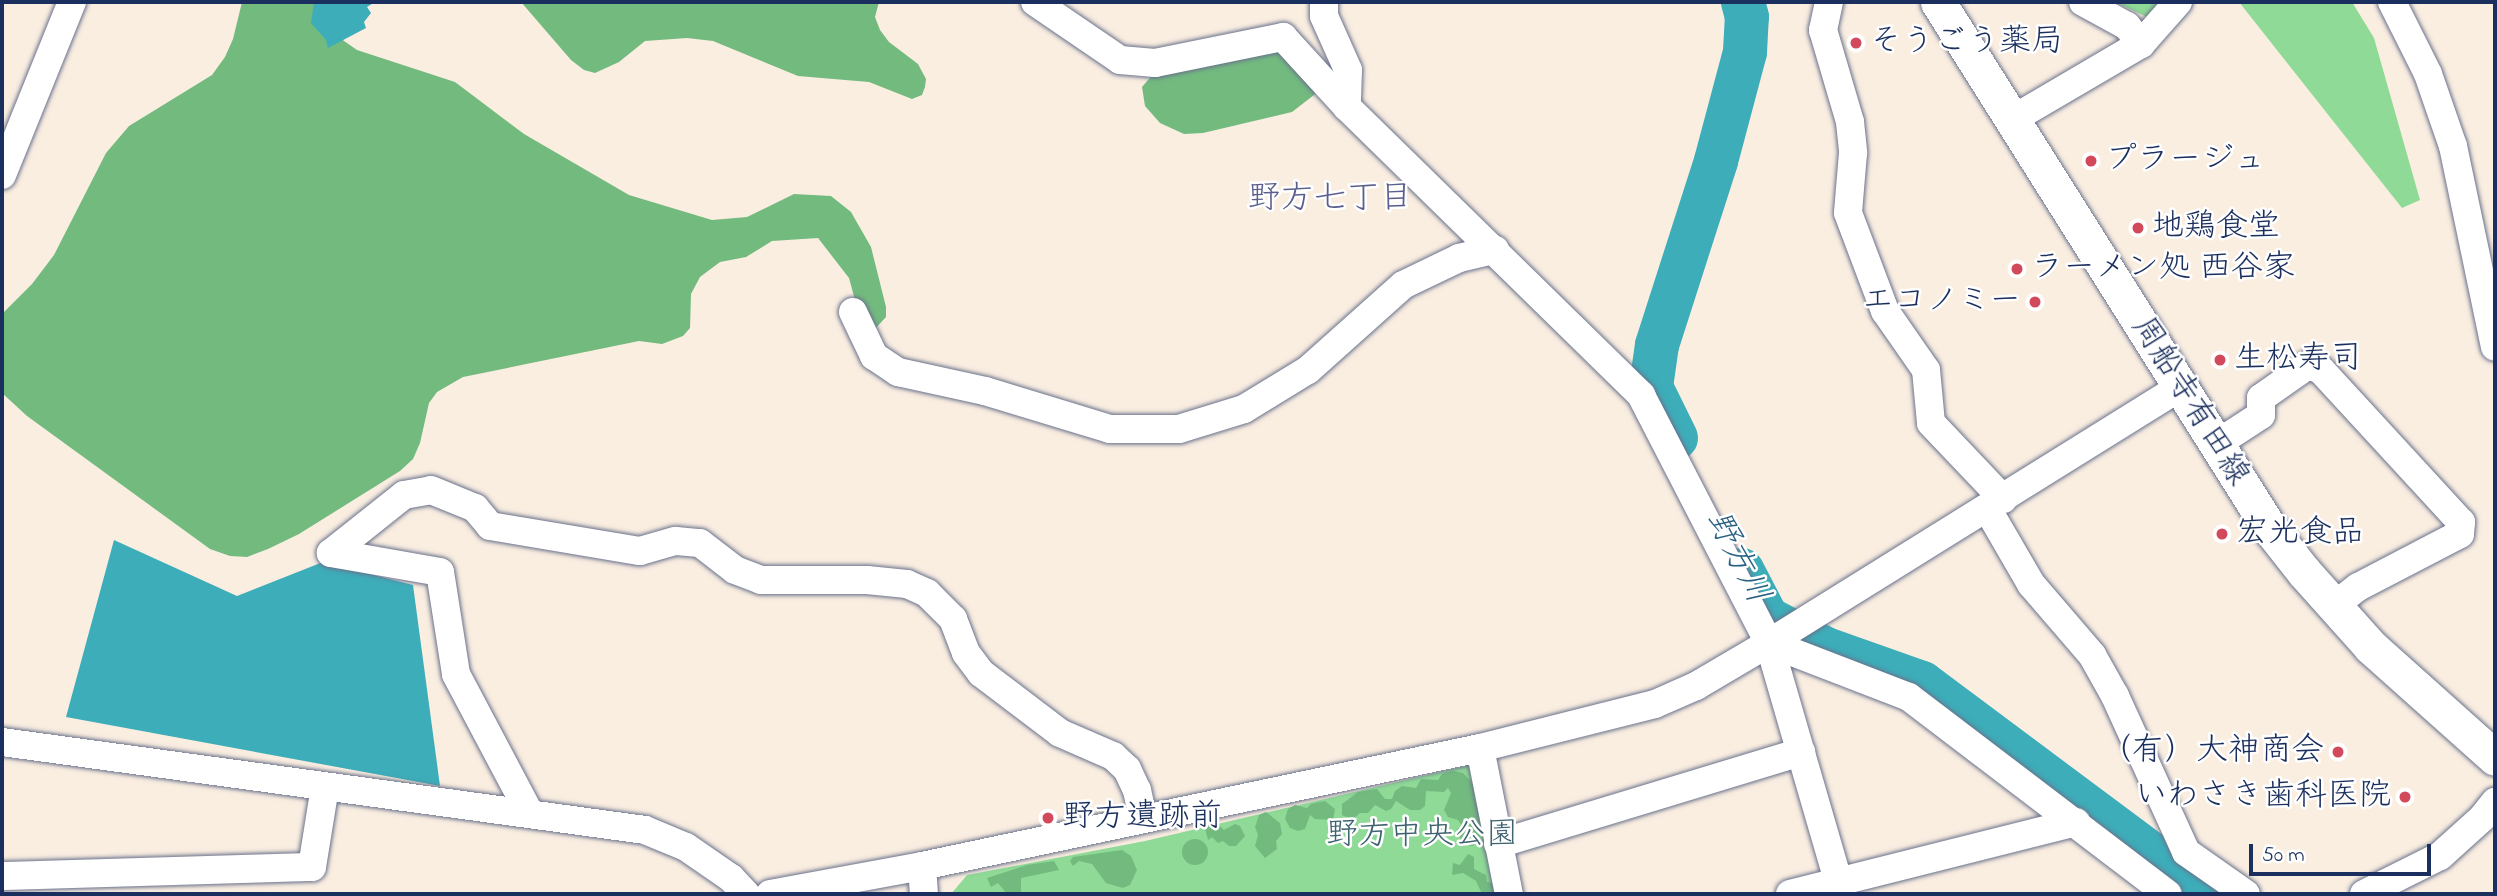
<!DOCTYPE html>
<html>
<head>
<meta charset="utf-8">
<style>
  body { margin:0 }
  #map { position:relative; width:2497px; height:896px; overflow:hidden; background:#faeee1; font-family:"Indie Flower","Klee One",sans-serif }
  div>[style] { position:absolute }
  .green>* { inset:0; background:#8fda96 }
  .forest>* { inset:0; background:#73ba7f }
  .round { border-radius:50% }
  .water>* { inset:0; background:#3dadb9 }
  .river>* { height:44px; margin:-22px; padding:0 22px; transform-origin:22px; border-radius:22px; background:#3dadb9 }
  .roads { filter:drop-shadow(0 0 2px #69728c) drop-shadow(0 0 2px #69728c) }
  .minor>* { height:28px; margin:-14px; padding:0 14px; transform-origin:14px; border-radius:14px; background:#fff }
  .major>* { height:35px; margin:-17.5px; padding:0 17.5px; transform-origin:17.5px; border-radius:17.5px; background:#fff }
  .dots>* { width:19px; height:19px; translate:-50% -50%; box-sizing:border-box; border:4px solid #fff; border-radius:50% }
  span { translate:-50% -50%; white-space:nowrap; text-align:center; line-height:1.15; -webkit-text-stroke:5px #fff; paint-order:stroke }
  .poi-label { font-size:32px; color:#1b2f5e }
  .left { translate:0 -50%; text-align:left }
  .right { translate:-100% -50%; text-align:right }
  .street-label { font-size:32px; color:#1b2f5e }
  .park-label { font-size:32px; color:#3e626f }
  .neighbourhood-label { font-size:33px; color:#5b5f8d }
  .water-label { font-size:33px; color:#296182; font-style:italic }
  .frame { position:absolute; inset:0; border:4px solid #1b2f5e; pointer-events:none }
  .scale { position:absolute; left:2249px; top:844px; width:182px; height:32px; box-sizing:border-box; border:4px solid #1b2f5e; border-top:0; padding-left:9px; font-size:21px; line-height:24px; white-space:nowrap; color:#1b2f5e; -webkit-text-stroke:5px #fff; paint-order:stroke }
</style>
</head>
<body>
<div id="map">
  <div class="green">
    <i style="clip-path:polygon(2115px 2px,2166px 2px,2149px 18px)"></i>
    <i style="clip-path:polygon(2239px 2px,2352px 2px,2374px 38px,2420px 200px,2402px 208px)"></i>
    <i style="clip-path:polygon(1470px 765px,1497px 894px,951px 894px,967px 875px,1145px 841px)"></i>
  </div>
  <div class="forest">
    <i style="clip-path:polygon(242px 2px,327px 2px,328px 25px,344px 41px,357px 50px,455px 82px,524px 134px,629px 195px,712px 220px,747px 217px,794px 194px,831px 196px,851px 212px,871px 247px,886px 307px,886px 317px,873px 331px,855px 300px,849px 278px,818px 238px,772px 241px,746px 257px,720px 262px,700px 277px,691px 294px,690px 328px,683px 336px,662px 344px,639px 341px,463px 377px,437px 392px,429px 403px,420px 443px,413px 459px,400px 471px,299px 534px,268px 549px,247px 557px,230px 556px,210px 549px,27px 416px,2px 393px,2px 314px,32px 284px,54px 255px,106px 153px,129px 126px,212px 75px,225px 57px,233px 39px)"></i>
    <i style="clip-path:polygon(521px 2px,879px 2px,875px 17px,880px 30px,889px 42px,918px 64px,926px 79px,925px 87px,922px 95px,912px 99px,869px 82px,798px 76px,713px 41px,687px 38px,645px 41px,619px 62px,595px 73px,584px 70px,571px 60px)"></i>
    <i style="clip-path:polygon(1283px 46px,1320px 85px,1314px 95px,1292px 112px,1203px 133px,1184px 134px,1160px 123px,1145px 106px,1142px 87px,1155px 72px)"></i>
    <i style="clip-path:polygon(1453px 771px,1463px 773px,1476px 787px,1482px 833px,1473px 846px,1465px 845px,1461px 840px,1457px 829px,1462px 826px,1458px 820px,1448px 817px,1444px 810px,1451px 793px,1448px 788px,1444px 792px,1426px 791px,1425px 806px,1420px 810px,1410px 810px,1396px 801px,1391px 809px,1386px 811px,1375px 805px,1368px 813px,1360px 813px,1352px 820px,1342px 815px,1342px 804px,1358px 792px,1377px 789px,1385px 799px,1392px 799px,1395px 791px,1402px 786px,1416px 788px,1421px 779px,1438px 780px,1442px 774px)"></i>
    <i style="clip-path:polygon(1325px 801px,1335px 809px,1333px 820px,1315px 819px,1310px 815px,1305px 829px,1298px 831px,1290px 828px,1285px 819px,1288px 809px,1295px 805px,1307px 808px,1311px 804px)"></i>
    <i style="clip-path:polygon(1266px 812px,1280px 823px,1282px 834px,1276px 841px,1277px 849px,1265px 858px,1255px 846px,1258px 835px,1255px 827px,1259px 815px)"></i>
    <i style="clip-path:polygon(1209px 824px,1218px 824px,1224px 830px,1235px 824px,1240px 826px,1245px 836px,1236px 846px,1229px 846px,1223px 841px,1218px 843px,1212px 837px,1208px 840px,1205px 828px)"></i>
    <i class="round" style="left:1182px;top:839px;width:26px;height:26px"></i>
    <i style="clip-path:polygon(1122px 850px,1131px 856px,1137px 870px,1130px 885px,1123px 888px,1106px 883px,1092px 864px,1079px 861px,1073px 866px,1070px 861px,1073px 857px)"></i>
    <i style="clip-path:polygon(1468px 854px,1474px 857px,1474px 869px,1486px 875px,1487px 882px,1493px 883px,1502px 894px,1482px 894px,1476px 881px,1463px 873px,1452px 875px,1453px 863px,1460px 865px)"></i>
    <i style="clip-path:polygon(1054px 861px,1059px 870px,1021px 878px,1021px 894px,1007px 894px,998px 883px,991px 887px,987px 878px,1027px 865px)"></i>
  </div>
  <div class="water">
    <i style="clip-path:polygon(314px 2px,375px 2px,367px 7px,371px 13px,364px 22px,366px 28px,328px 48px,326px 40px,311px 23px)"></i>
    <i style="clip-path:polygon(114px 540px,237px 596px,323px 562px,413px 585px,440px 786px,66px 717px)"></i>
  </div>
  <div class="river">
    <i style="left:1676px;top:438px;width:57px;rotate:-116.1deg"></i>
    <i style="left:1651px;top:387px;width:42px;rotate:-81.9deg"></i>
    <i style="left:1657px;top:345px;width:193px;rotate:-72.2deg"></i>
    <i style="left:1716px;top:161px;width:113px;rotate:-75.1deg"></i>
    <i style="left:1745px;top:52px;width:35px;rotate:-87deg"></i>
    <i style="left:1747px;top:17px;width:16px;rotate:-105deg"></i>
    <i style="left:1742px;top:570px;width:54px;rotate:62.5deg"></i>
    <i style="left:1767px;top:618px;width:67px;rotate:27.7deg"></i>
    <i style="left:1826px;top:649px;width:102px;rotate:19.5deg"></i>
    <i style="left:1922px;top:683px;width:353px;rotate:36.7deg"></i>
  </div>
  <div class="roads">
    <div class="minor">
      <i style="left:1035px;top:2px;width:103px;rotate:34.3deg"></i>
      <i style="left:1120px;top:60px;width:35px;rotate:5deg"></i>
      <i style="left:1155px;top:63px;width:131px;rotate:-11.5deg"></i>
      <i style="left:1283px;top:37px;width:95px;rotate:47.6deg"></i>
      <i style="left:1347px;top:107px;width:412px;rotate:44.4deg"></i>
      <i style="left:1641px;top:395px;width:279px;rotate:62.7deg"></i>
      <i style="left:1769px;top:643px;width:261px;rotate:73.8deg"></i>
      <i style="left:1324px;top:2px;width:14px;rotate:90deg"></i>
      <i style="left:1324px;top:16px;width:59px;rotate:66deg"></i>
      <i style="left:1348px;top:70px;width:37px;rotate:92deg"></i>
      <i style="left:1829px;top:2px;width:29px;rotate:102deg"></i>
      <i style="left:1823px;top:30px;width:96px;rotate:73.6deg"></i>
      <i style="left:1850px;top:122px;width:31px;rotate:84deg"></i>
      <i style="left:1853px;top:153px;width:60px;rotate:94.8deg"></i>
      <i style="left:1848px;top:213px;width:105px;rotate:69.3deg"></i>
      <i style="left:1885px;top:311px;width:72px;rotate:55.2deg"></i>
      <i style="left:1926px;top:370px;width:53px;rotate:84.6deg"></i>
      <i style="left:1931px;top:423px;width:105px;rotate:46.5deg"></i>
      <i style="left:2083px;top:2px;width:50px;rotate:28.6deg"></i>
      <i style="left:2127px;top:26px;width:23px;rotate:52deg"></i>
      <i style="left:2392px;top:2px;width:80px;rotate:63.4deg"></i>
      <i style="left:2428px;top:74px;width:76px;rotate:70.9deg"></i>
      <i style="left:2453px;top:146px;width:205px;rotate:78.2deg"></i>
      <i style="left:2013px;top:119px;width:148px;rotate:-30.4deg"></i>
      <i style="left:2141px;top:44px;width:56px;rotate:-48.6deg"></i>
      <i style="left:2px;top:175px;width:187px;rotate:-68deg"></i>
      <i style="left:853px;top:312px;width:49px;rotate:64.5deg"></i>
      <i style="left:874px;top:356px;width:29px;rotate:34deg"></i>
      <i style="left:898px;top:372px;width:89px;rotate:12.3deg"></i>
      <i style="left:985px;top:391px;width:131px;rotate:16.9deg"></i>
      <i style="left:1110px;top:429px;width:69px"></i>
      <i style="left:1179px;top:429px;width:68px;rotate:-17.1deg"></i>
      <i style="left:1244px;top:409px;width:75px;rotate:-31.4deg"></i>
      <i style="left:1308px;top:370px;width:127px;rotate:-41.8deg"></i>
      <i style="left:1403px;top:285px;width:62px;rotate:-25.7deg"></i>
      <i style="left:1459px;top:258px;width:37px;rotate:-13deg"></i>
      <i style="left:2215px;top:445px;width:55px;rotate:-33.1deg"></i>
      <i style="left:2261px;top:415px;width:17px;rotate:-90deg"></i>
      <i style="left:2261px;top:398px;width:57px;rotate:-35.1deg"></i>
      <i style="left:2308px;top:365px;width:14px;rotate:21deg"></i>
      <i style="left:2321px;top:370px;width:207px;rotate:47.4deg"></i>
      <i style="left:2461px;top:522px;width:12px;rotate:95deg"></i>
      <i style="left:2460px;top:534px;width:115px;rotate:152.5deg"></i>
      <i style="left:2358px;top:587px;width:31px;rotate:142deg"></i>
      <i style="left:1987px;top:508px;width:88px;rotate:59.9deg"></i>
      <i style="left:2031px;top:584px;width:94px;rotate:49.3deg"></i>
      <i style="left:2092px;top:655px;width:47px;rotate:60.7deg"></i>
      <i style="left:2115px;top:696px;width:171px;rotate:65.5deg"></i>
      <i style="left:2186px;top:852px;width:73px;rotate:35deg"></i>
      <i style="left:1769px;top:643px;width:150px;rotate:21.1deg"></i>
      <i style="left:1909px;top:697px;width:325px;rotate:37.3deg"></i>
      <i style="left:2px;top:742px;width:649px;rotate:7.79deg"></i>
      <i style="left:645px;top:830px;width:44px;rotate:22.5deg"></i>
      <i style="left:686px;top:847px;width:55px;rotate:34.6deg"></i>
      <i style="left:731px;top:878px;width:22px;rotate:47deg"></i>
      <i style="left:1480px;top:748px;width:149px;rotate:78.8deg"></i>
      <i style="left:530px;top:814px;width:158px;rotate:-117.9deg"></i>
      <i style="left:456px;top:674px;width:103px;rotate:-98.9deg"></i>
      <i style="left:440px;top:572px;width:111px;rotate:-170.1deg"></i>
      <i style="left:331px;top:553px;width:93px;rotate:-38.5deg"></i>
      <i style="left:404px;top:495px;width:27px;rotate:-10deg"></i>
      <i style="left:431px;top:490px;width:48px;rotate:22.2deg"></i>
      <i style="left:475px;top:508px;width:23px;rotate:50deg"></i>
      <i style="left:490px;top:526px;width:152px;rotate:9.5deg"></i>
      <i style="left:640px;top:551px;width:37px;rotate:-16deg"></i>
      <i style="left:676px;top:541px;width:24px;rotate:5deg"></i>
      <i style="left:700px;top:543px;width:44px;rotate:37.6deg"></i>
      <i style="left:735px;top:570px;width:28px;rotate:21deg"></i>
      <i style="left:761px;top:580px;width:106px"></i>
      <i style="left:867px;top:580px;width:40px;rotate:5.7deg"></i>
      <i style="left:907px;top:584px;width:22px;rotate:24deg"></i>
      <i style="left:927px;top:593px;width:37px;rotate:45deg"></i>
      <i style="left:953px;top:619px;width:36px;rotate:69deg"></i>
      <i style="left:966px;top:653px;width:25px;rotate:53deg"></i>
      <i style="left:981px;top:673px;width:99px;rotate:37.2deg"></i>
      <i style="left:1060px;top:733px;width:58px;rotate:23.5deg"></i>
      <i style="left:1113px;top:756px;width:19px;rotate:43deg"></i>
      <i style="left:1127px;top:769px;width:23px;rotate:65deg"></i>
      <i style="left:1137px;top:790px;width:29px;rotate:78deg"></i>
      <i style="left:1498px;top:844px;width:317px;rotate:-16.9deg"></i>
      <i style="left:922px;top:866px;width:28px;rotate:86deg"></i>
      <i style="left:2px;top:876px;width:310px;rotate:-1.7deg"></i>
      <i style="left:312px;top:867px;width:81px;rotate:-80.8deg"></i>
      <i style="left:770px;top:894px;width:155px;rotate:-10.4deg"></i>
      <i style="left:922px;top:866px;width:570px;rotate:-11.94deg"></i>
      <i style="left:1480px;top:748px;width:180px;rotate:-14.1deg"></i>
      <i style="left:1655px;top:704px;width:45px;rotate:-23.7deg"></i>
      <i style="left:1696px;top:686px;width:85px;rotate:-30.5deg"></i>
      <i style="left:1769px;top:643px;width:483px;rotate:-31.9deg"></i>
      <i style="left:1790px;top:894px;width:295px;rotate:-14.1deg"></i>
      <i style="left:2364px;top:894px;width:85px;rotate:-26.6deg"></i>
      <i style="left:2440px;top:856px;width:57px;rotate:-42.1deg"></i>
      <i style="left:2482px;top:818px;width:21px;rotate:-51deg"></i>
    </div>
    <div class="major">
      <i style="left:1938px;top:2px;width:623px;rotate:57.79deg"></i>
      <i style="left:2270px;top:529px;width:55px;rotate:51.7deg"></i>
      <i style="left:2304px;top:572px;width:101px;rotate:48.2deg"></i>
      <i style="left:2371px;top:647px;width:166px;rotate:41.8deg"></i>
    </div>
  </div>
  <div class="dots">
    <i style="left:1856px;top:43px;background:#d1495b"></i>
    <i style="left:2091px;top:161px;background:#d1495b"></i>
    <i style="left:2138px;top:228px;background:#d1495b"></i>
    <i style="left:2017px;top:269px;background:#d1495b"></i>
    <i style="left:2035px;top:302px;background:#d1495b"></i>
    <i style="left:2220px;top:360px;background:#d1495b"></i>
    <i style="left:2222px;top:534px;background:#d1495b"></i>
    <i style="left:2338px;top:752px;background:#d1495b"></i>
    <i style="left:2405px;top:797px;background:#d1495b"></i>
    <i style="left:1048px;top:818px;background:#d1495b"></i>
  </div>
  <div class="poi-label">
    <span class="left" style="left:1870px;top:43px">そうごう薬局</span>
    <span class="left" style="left:2105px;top:161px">プラージュ</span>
    <span class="left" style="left:2152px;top:228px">地鶏食堂</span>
    <span class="left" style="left:2031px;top:269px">ラーメン処 西谷家</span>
    <span class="right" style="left:2021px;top:302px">エコノミー</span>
    <span class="left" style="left:2234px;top:360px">生松寿司</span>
    <span class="left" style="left:2236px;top:534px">宏光食品</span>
    <span class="right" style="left:2324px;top:752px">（有）大神商会</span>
    <span class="right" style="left:2391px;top:797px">いわさき歯科医院</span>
    <span class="left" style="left:1062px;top:818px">野方遺跡前</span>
  </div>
  <div class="street-label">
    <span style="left:2189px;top:402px;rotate:58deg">周船寺有田線</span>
  </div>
  <div class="park-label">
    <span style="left:1422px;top:836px">野方中央公園</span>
  </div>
  <div class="neighbourhood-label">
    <span style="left:1330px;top:200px">野方七丁目</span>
  </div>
  <div class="water-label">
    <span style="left:1736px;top:558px;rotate:63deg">野方川</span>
  </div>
  <div class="frame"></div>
  <div class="scale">50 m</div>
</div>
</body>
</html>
